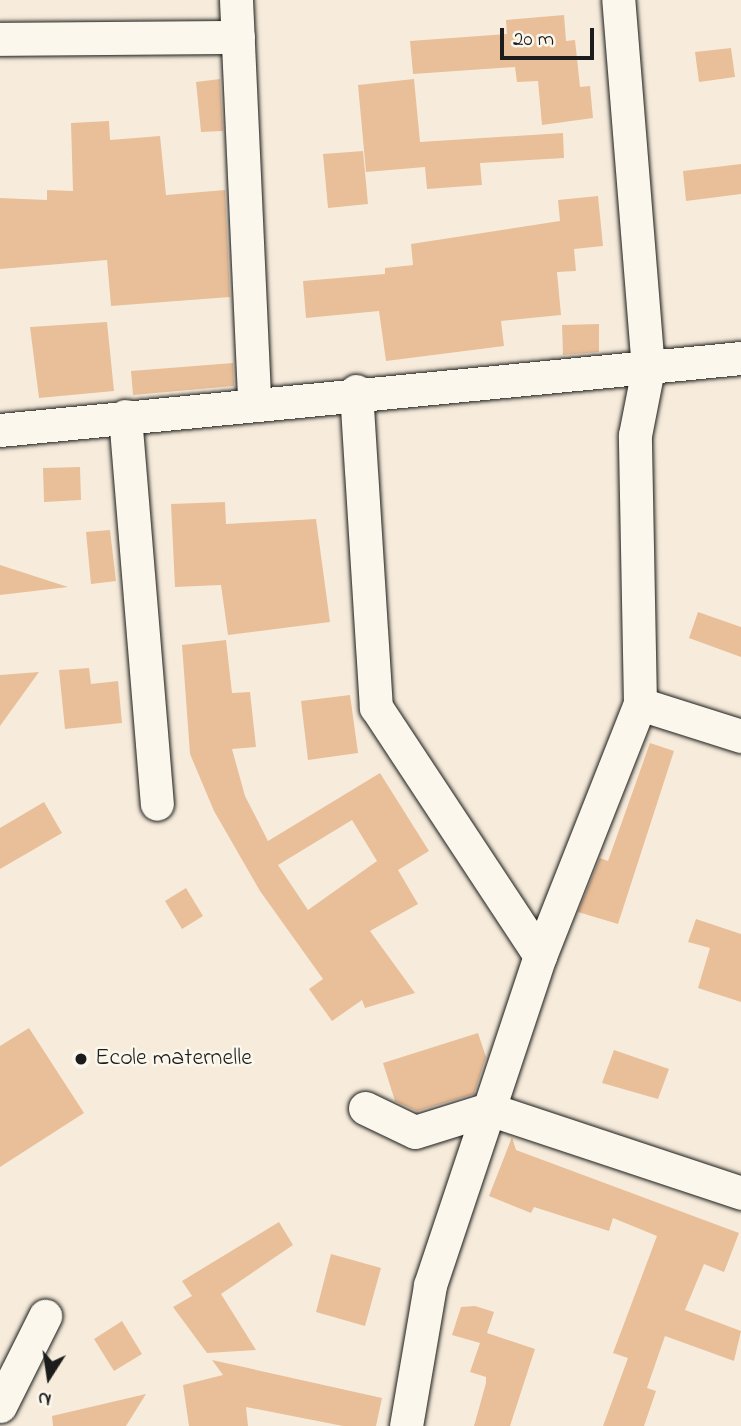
<!DOCTYPE html>
<html>
<head>
<meta charset="utf-8">
<style>
  body { margin:0 }
  #map { position:relative; width:741px; height:1426px; overflow:hidden; background:#f7ecdb; font-family:"Indie Flower",sans-serif }
  div>[style] { position:absolute }
  .building>* { inset:0; background:#e9bf99 }
  .roads { filter:drop-shadow(0 0 2px #1c1c1c) drop-shadow(0 0 2px #1c1c1c) }
  .minor>* { height:33px; margin:-16.5px; padding:0 16.5px; transform-origin:16.5px; border-radius:16.5px; background:#fbf7ec }
  .dots>* { width:19px; height:19px; translate:-50% -50%; box-sizing:border-box; border:4px solid #fbf7ec; border-radius:50% }
  span { translate:-50% -50%; white-space:nowrap; text-align:center; line-height:1.15; -webkit-text-stroke:5px #fbf7ec; paint-order:stroke }
  .poi-label { font-size:24px; color:#1c1c1c }
  .left { translate:0 -50%; text-align:left }
  .north { position:absolute; left:14px; top:1342px; width:70px; height:70px; -webkit-text-stroke:5px #fbf7ec; paint-order:stroke; rotate:192deg; font-size:19px; font-weight:700; line-height:28px; text-align:center; color:#1c1c1c }
  .north::after { content:''; display:block; margin:auto; width:24px; height:32px; background:#1c1c1c; clip-path:polygon(50% 0,100% 100%,50% 72%,0 100%) }
  .scale { position:absolute; left:500px; top:28px; width:94px; height:32px; box-sizing:border-box; border:4px solid #1c1c1c; border-top:0; padding-left:9px; font-size:21px; line-height:24px; white-space:nowrap; color:#1c1c1c; -webkit-text-stroke:5px #fbf7ec; paint-order:stroke }
</style>
</head>
<body>
<div id="map">
  <div class="building">
    <i style="clip-path:polygon(564px 15px,566px 41px,575px 40px,580px 87px,590px 86px,593px 118px,542px 125px,538px 81px,517px 82px,515px 67px,413px 74px,410px 41px,507px 34px,506px 20px)"></i>
    <i style="clip-path:polygon(731px 48px,735px 77px,699px 82px,695px 52px)"></i>
    <i style="clip-path:polygon(220px 79px,223px 131px,201px 132px,196px 82px)"></i>
    <i style="clip-path:polygon(414px 79px,420px 142px,563px 133px,564px 158px,480px 163px,482px 185px,427px 189px,425px 167px,366px 172px,358px 85px)"></i>
    <i style="clip-path:polygon(109px 121px,110px 140px,160px 136px,166px 195px,225px 190px,230px 297px,111px 306px,107px 260px,0 269px,0 198px,47px 200px,47px 190px,73px 191px,71px 123px)"></i>
    <i style="clip-path:polygon(363px 151px,368px 204px,328px 208px,323px 154px)"></i>
    <i style="clip-path:polygon(741px 164px,741px 194px,686px 201px,683px 171px)"></i>
    <i style="clip-path:polygon(598px 196px,603px 246px,574px 249px,576px 271px,557px 272px,561px 315px,501px 321px,504px 346px,386px 361px,379px 311px,306px 318px,303px 281px,385px 274px,385px 268px,413px 265px,411px 244px,560px 221px,558px 200px)"></i>
    <i style="clip-path:polygon(107px 322px,114px 391px,39px 398px,30px 327px)"></i>
    <i style="clip-path:polygon(599px 324px,599px 352px,563px 355px,562px 325px)"></i>
    <i style="clip-path:polygon(233px 363px,234px 386px,133px 395px,131px 371px)"></i>
    <i style="clip-path:polygon(80px 467px,81px 500px,44px 502px,43px 468px)"></i>
    <i style="clip-path:polygon(225px 502px,226px 524px,316px 519px,330px 622px,228px 635px,221px 585px,175px 587px,171px 504px)"></i>
    <i style="clip-path:polygon(110px 530px,116px 581px,91px 584px,86px 532px)"></i>
    <i style="clip-path:polygon(0 565px,68px 587px,0 595px)"></i>
    <i style="clip-path:polygon(698px 612px,741px 627px,741px 657px,689px 638px)"></i>
    <i style="clip-path:polygon(evenodd,226px 640px,232px 693px,250px 692px,256px 747px,232px 749px,245px 796px,268px 841px,380px 773px,429px 851px,398px 870px,418px 904px,370px 931px,415px 993px,365px 1008px,362px 1000px,332px 1021px,309px 989px,323px 979px,260px 891px,214px 811px,190px 754px,182px 645px,226px 640px,352px 820px,377px 861px,308px 910px,278px 865px,352px 820px)"></i>
    <i style="clip-path:polygon(89px 668px,91px 684px,118px 681px,122px 723px,65px 729px,59px 670px)"></i>
    <i style="clip-path:polygon(39px 672px,0 726px,0 675px)"></i>
    <i style="clip-path:polygon(350px 695px,358px 753px,308px 760px,301px 701px)"></i>
    <i style="clip-path:polygon(650px 743px,674px 751px,618px 924px,578px 912px,600px 858px,608px 861px)"></i>
    <i style="clip-path:polygon(44px 802px,62px 833px,0 869px,0 828px)"></i>
    <i style="clip-path:polygon(186px 888px,203px 916px,182px 929px,165px 901px)"></i>
    <i style="clip-path:polygon(696px 919px,741px 934px,741px 1002px,698px 988px,710px 948px,688px 942px)"></i>
    <i style="clip-path:polygon(29px 1028px,84px 1113px,0 1167px,0 1046px)"></i>
    <i style="clip-path:polygon(478px 1033px,486px 1057px,474px 1094px,417px 1111px,395px 1101px,383px 1063px)"></i>
    <i style="clip-path:polygon(614px 1050px,669px 1069px,658px 1099px,602px 1083px)"></i>
    <i style="clip-path:polygon(512px 1137px,516px 1150px,739px 1233px,724px 1272px,704px 1264px,685px 1310px,741px 1331px,734px 1361px,665px 1336px,647px 1388px,656px 1391px,644px 1426px,603px 1426px,628px 1358px,613px 1353px,657px 1236px,613px 1218px,609px 1231px,534px 1207px,531px 1213px,489px 1196px)"></i>
    <i style="clip-path:polygon(279px 1222px,293px 1245px,221px 1294px,256px 1350px,207px 1353px,173px 1307px,192px 1296px,182px 1281px)"></i>
    <i style="clip-path:polygon(331px 1254px,381px 1268px,365px 1326px,316px 1312px)"></i>
    <i style="clip-path:polygon(475px 1306px,494px 1312px,487px 1333px,535px 1349px,510px 1426px,474px 1426px,486px 1383px,486px 1377px,470px 1372px,480px 1343px,452px 1335px,461px 1307px)"></i>
    <i style="clip-path:polygon(122px 1321px,142px 1354px,114px 1371px,94px 1339px)"></i>
    <i style="clip-path:polygon(212px 1360px,382px 1398px,376px 1426px,343px 1426px,246px 1407px,248px 1426px,189px 1426px,183px 1385px,223px 1375px)"></i>
    <i style="clip-path:polygon(146px 1394px,126px 1426px,53px 1426px,52px 1416px)"></i>
  </div>
  <div class="roads">
    <div class="minor">
      <i style="left:236px;top:0;width:403px;rotate:87.4deg"></i>
      <i style="left:0;top:39px;width:238px;rotate:-0.5deg"></i>
      <i style="left:356px;top:391px;width:317px;rotate:86.4deg"></i>
      <i style="left:376px;top:707px;width:298px;rotate:56.6deg"></i>
      <i style="left:125px;top:416px;width:389px;rotate:85.3deg"></i>
      <i style="left:0;top:430px;width:744px;rotate:-5.55deg"></i>
      <i style="left:640px;top:704px;width:106px;rotate:17.6deg"></i>
      <i style="left:365px;top:1108px;width:55px;rotate:25.6deg"></i>
      <i style="left:415px;top:1132px;width:77px;rotate:-17.3deg"></i>
      <i style="left:489px;top:1109px;width:161px;rotate:-71.6deg"></i>
      <i style="left:540px;top:956px;width:271px;rotate:-68.4deg"></i>
      <i style="left:640px;top:704px;width:269px;rotate:-91.1deg"></i>
      <i style="left:635px;top:435px;width:67px;rotate:-78.9deg"></i>
      <i style="left:648px;top:369px;width:370px;rotate:-94.6deg"></i>
      <i style="left:0;top:1406px;width:101px;rotate:-63.4deg"></i>
      <i style="left:406px;top:1426px;width:143px;rotate:-80.3deg"></i>
      <i style="left:430px;top:1285px;width:186px;rotate:-71.5deg"></i>
      <i style="left:489px;top:1109px;width:266px;rotate:18.4deg"></i>
    </div>
  </div>
  <div class="dots">
    <i style="left:81px;top:1059px;background:#1c1c1c"></i>
  </div>
  <div class="poi-label">
    <span class="left" style="left:95px;top:1059px">Ecole maternelle</span>
  </div>
  <div class="north">N</div>
  <div class="scale">20 m</div>
</div>
</body>
</html>
